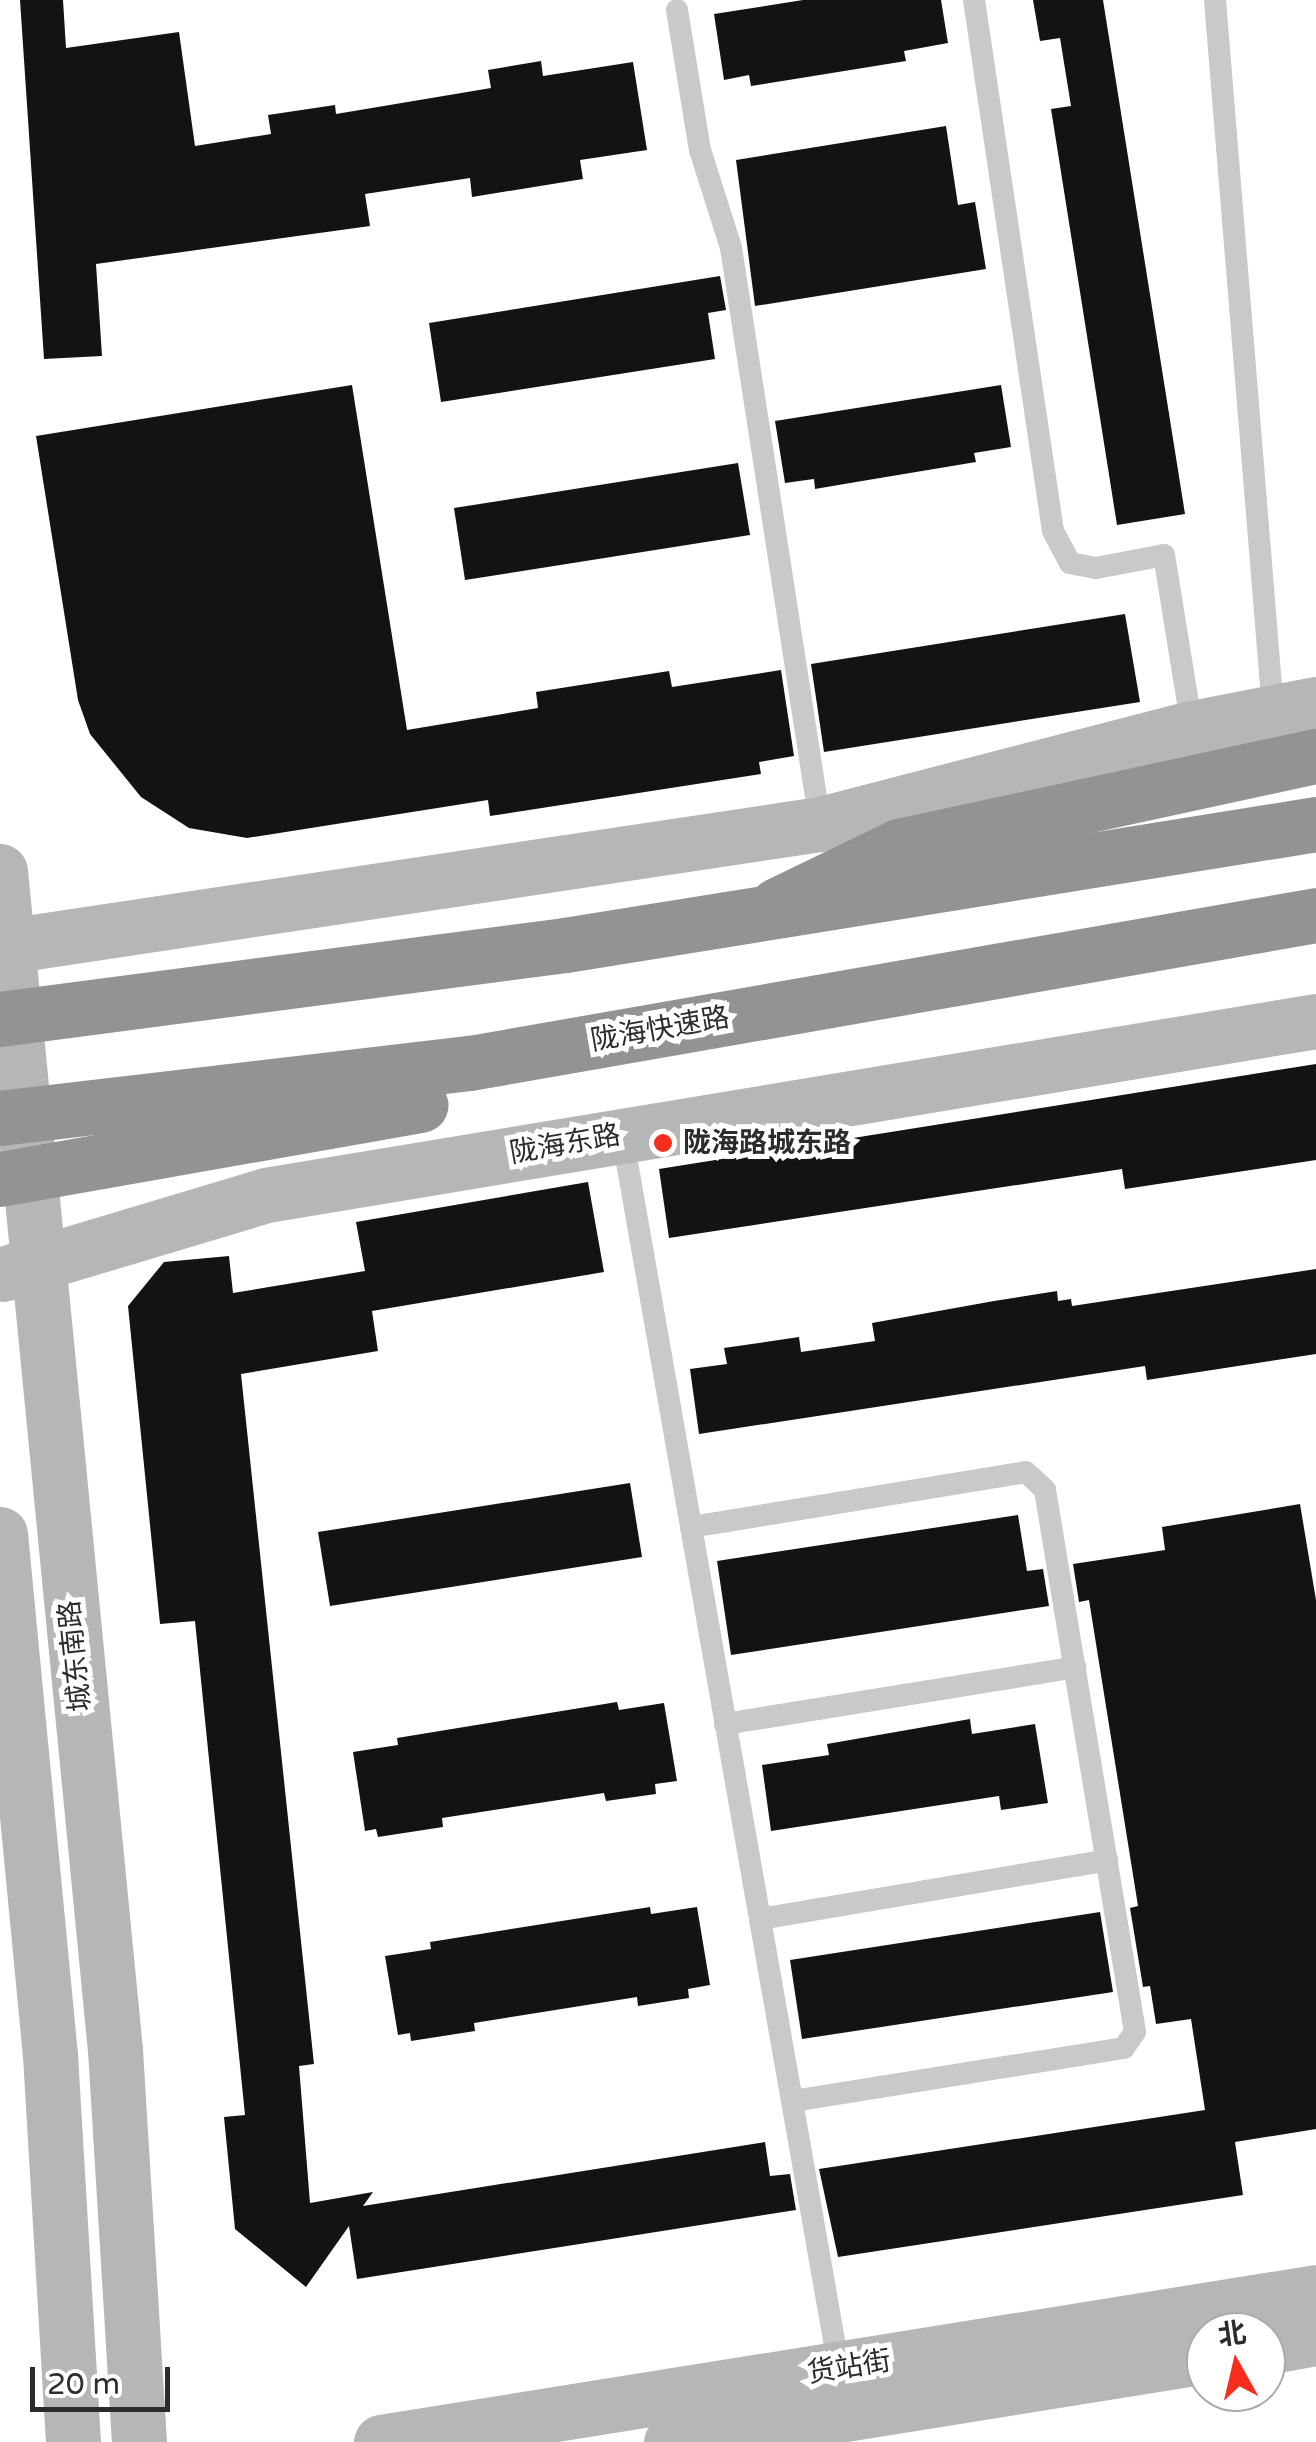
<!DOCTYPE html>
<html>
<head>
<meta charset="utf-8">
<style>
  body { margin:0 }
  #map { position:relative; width:1316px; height:2442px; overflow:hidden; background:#fff; font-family:"Varela Round","Noto Sans SC",sans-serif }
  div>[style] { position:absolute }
  .building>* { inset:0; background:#131313 }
  .lane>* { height:22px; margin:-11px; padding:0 11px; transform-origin:11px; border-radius:11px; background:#c9c9c9 }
  .secondary>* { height:55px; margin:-27.5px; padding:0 27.5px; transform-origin:27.5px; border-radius:27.5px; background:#b6b6b6 }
  .highway>* { height:55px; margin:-27.5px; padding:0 27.5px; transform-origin:27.5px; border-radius:27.5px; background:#939393 }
  .highway-bridge>* { height:55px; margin:-27.5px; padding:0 27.5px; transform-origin:27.5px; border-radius:27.5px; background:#939393 }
  .dots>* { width:28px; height:28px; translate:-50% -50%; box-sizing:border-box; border:5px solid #fff; border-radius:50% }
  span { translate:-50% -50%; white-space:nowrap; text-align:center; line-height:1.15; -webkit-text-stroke:10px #fff; paint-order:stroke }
  .street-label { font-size:28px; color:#2c2c2c }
  .poi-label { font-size:28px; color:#2c2c2c; font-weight:700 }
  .left { translate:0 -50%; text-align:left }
  .north { position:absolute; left:1186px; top:2312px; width:100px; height:100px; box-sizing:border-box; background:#fff; border:2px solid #ababab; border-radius:50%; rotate:352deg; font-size:28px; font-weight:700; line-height:40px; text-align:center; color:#2c2c2c }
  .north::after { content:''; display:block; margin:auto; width:35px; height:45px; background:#f72e1b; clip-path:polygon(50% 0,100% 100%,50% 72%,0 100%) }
  .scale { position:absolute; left:30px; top:2367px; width:140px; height:45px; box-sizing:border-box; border:5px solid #2c2c2c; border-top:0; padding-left:12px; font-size:30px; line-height:35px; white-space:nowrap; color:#2c2c2c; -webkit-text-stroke:8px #fff; paint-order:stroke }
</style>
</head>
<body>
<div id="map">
  <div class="building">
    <i style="clip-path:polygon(20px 0,63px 0,66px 48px,179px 32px,195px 146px,271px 134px,268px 115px,335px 105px,336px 114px,491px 88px,488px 70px,541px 61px,543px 76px,633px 62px,647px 150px,580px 160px,583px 179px,472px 197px,470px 178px,365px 194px,370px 226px,96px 264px,102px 356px,44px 359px)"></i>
    <i style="clip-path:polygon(803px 0,941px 0,948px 43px,904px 51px,906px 61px,801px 78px,751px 86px,749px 75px,724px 80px,714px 14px)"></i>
    <i style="clip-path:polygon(1033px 0,1103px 0,1185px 514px,1117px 525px,1051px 109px,1071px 106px,1060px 38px,1040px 41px)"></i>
    <i style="clip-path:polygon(946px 126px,958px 205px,975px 202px,986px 269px,755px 306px,736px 160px)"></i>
    <i style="clip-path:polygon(720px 276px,726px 310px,708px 313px,715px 359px,441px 402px,429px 323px)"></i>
    <i style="clip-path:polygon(352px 385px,407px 730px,538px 708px,536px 692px,669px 671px,672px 687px,781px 670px,794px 756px,759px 762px,761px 774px,490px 816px,488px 800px,247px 838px,189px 828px,141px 797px,90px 734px,78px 700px,36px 436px)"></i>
    <i style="clip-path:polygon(1001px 385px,1011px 447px,974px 453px,976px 462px,862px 481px,815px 489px,814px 479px,785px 483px,775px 421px)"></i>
    <i style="clip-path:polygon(738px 463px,750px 535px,465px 580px,454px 508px)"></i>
    <i style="clip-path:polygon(1125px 614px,1140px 702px,824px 752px,811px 664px)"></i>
    <i style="clip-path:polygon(1316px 1064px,1316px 1160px,1125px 1189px,1122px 1169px,669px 1238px,659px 1169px)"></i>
    <i style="clip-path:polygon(588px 1182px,604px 1272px,372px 1311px,378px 1351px,241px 1374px,314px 2064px,299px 2066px,310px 2203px,373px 2192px,363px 2206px,765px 2142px,770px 2176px,790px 2174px,796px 2210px,357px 2279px,349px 2226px,306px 2287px,235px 2229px,224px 2117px,245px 2115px,195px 1621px,160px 1624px,128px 1306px,164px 1262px,229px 1256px,233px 1293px,365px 1271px,356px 1222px)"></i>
    <i style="clip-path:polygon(1316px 1269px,1316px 1354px,1147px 1380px,1145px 1366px,699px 1434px,690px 1369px,727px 1364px,724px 1348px,799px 1337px,801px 1352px,875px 1341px,872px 1323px,994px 1301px,1057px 1291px,1058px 1301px,1071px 1299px,1072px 1306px)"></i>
    <i style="clip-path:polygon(630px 1483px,642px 1557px,330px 1606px,318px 1532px)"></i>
    <i style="clip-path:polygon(1300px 1504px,1316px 1600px,1316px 2129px,1235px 2142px,1243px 2195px,838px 2257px,819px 2169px,1205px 2110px,1191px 2019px,1156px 2024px,1150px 1986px,1143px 1987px,1130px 1908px,1138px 1906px,1089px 1600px,1079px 1602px,1073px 1564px,1165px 1550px,1162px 1527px)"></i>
    <i style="clip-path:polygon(1018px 1515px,1027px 1571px,1043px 1569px,1049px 1606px,731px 1655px,717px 1561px)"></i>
    <i style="clip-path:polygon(617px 1702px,619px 1710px,664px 1703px,677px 1781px,655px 1784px,656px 1794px,606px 1801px,604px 1793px,442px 1818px,443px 1827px,378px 1837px,376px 1829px,365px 1831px,353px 1752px,398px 1745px,397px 1738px)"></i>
    <i style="clip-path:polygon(970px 1719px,972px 1734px,1035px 1724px,1048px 1803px,1001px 1810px,999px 1796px,771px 1831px,762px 1765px,829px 1755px,827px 1744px)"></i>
    <i style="clip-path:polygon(650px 1907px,651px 1914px,697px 1907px,710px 1985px,688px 1989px,689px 1998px,638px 2006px,637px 1997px,474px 2023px,475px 2031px,411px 2041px,410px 2033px,398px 2035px,385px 1956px,431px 1949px,430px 1942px)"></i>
    <i style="clip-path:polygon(1100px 1912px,1113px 1992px,802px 2039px,790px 1960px)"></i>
  </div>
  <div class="lane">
    <i style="left:974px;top:0;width:537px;rotate:81.54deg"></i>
    <i style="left:1053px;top:531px;width:36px;rotate:62deg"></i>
    <i style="left:1070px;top:563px;width:26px;rotate:11deg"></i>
    <i style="left:1096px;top:568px;width:69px;rotate:-10.8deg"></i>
    <i style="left:1164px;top:555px;width:175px;rotate:80.8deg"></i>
    <i style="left:1215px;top:0;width:712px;rotate:85.33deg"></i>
    <i style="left:677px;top:10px;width:142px;rotate:80.7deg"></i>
    <i style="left:700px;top:150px;width:103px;rotate:72.4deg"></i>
    <i style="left:731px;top:248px;width:582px;rotate:81.2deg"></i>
    <i style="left:622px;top:1134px;width:1253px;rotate:80.03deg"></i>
    <i style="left:691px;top:1527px;width:339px;rotate:-9.3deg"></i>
    <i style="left:1026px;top:1472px;width:26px;rotate:43deg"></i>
    <i style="left:1045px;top:1490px;width:549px;rotate:80.57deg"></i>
    <i style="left:1135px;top:2032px;width:19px;rotate:125deg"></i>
    <i style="left:1124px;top:2048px;width:336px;rotate:170.9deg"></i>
    <i style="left:725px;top:1724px;width:355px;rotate:-9.2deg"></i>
    <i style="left:760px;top:1919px;width:352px;rotate:-9.6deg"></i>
  </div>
  <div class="secondary">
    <i style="left:0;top:871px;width:1185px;rotate:84.43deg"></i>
    <i style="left:115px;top:2050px;width:393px;rotate:86.5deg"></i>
    <i style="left:0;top:947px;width:829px;rotate:-8.53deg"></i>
    <i style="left:820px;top:824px;width:384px;rotate:-14.5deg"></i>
    <i style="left:1192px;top:728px;width:126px;rotate:-11deg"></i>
    <i style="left:3px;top:1274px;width:275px;rotate:-16.7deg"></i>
    <i style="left:266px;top:1195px;width:1064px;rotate:-9.41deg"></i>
    <i style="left:0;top:1534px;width:523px;rotate:84.52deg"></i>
    <i style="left:50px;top:2055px;width:388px;rotate:86.6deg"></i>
    <i style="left:1266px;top:2347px;width:51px;rotate:-10.2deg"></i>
    <i style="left:381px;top:2442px;width:947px;rotate:-9.11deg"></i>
    <i style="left:671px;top:2442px;width:542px;rotate:-9.13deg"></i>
  </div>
  <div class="highway">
    <i style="left:777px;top:905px;width:136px;rotate:-25.8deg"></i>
    <i style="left:899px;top:846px;width:427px;rotate:-12.2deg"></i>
  </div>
  <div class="highway-bridge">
    <i style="left:0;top:1019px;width:570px;rotate:-7.46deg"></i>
    <i style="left:565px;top:945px;width:761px;rotate:-9.15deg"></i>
    <i style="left:0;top:1118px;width:473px;rotate:-6.7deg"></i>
    <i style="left:470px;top:1063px;width:859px;rotate:-9.92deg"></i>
    <i style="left:0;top:1179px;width:427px;rotate:-10deg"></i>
  </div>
  <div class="dots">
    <i style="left:663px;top:1143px;background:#f72e1b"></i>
  </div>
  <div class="street-label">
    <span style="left:660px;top:1029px;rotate:-10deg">陇海快速路</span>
    <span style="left:565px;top:1144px;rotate:-10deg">陇海东路</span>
    <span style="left:75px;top:1656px;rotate:-96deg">城东南路</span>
    <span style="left:849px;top:2367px;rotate:-9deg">货站街</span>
  </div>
  <div class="poi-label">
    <span class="left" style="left:683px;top:1143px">陇海路城东路</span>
  </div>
  <div class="north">北</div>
  <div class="scale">20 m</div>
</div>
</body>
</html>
